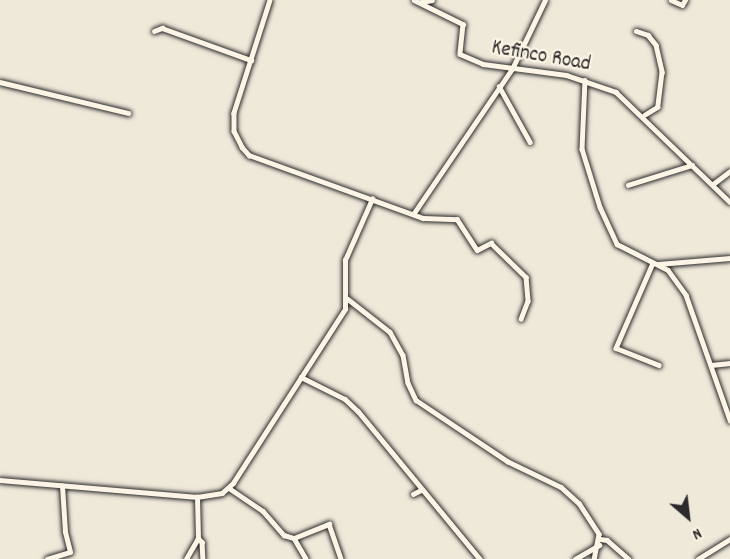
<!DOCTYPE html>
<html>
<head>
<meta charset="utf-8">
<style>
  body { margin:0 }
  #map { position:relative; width:730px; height:559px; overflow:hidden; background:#efe9da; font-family:Dekko,sans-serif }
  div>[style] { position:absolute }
  .roads { filter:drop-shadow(0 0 2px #2b2b2b) drop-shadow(0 0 2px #2b2b2b) }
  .minor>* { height:4.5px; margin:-2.25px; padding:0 2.25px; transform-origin:2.25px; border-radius:2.25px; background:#fcf5e5 }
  span { translate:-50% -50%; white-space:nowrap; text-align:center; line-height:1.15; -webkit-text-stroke:4.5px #fcf5e5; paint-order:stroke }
  .street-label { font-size:21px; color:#2b2b2b }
  .north { position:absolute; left:658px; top:487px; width:60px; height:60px; -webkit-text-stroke:4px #fcf5e5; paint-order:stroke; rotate:152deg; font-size:16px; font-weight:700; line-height:24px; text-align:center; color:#2b2b2b }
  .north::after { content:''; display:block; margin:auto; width:21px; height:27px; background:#2b2b2b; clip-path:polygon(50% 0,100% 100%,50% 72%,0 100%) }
</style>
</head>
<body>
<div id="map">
  <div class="roads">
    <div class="minor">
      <i style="left:270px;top:0;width:119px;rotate:107.7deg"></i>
      <i style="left:234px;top:113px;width:18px;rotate:90deg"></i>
      <i style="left:234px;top:131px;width:18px;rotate:63deg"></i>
      <i style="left:242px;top:147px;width:11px;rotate:49deg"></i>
      <i style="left:249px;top:155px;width:185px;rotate:19.9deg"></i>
      <i style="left:423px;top:218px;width:34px;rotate:2deg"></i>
      <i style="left:457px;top:219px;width:37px;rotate:57deg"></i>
      <i style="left:477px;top:250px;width:16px;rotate:-27deg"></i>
      <i style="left:491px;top:243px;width:49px;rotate:44.2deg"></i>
      <i style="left:526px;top:277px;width:24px;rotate:85deg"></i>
      <i style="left:528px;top:301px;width:19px;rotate:111deg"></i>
      <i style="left:414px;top:0;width:55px;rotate:26.1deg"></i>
      <i style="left:463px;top:24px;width:30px;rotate:96deg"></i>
      <i style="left:460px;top:54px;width:25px;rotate:23deg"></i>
      <i style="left:483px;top:64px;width:84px;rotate:7.5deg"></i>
      <i style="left:566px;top:75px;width:53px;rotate:18.8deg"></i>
      <i style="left:616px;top:92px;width:158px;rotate:44deg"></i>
      <i style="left:671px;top:0;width:12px;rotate:24deg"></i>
      <i style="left:682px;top:5px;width:6px;rotate:-59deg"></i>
      <i style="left:421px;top:2px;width:11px;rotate:-10deg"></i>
      <i style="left:154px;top:31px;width:9px;rotate:-21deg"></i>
      <i style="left:162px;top:28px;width:95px;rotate:19.8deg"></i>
      <i style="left:636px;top:31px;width:13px;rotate:18deg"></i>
      <i style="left:648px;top:35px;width:13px;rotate:51deg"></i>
      <i style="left:656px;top:45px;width:28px;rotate:77deg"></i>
      <i style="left:662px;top:72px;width:35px;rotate:97deg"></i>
      <i style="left:658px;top:107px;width:15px;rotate:148deg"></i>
      <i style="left:585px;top:80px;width:69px;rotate:92.5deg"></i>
      <i style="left:582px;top:149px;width:61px;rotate:72.8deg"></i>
      <i style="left:600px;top:207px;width:41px;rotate:65.3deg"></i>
      <i style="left:617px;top:244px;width:57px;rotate:27deg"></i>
      <i style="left:668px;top:270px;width:31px;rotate:54deg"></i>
      <i style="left:686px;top:295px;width:133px;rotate:70.6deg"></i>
      <i style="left:0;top:82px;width:132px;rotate:13.6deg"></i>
      <i style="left:499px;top:86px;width:64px;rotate:61deg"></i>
      <i style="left:713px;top:184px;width:21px;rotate:-37deg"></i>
      <i style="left:628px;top:185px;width:67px;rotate:-17.4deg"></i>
      <i style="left:414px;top:213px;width:174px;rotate:-55.8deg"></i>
      <i style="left:512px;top:69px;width:76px;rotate:-64.4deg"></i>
      <i style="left:653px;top:263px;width:93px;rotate:113.5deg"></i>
      <i style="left:616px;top:348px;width:46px;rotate:21.6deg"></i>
      <i style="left:658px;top:264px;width:72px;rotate:-4.8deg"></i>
      <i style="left:348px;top:299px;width:53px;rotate:38.2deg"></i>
      <i style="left:390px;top:332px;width:26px;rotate:61deg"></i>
      <i style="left:403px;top:355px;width:28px;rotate:80deg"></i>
      <i style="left:408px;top:383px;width:19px;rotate:65deg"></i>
      <i style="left:416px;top:400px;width:110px;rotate:33.8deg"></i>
      <i style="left:507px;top:461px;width:60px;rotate:25.7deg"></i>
      <i style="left:561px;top:487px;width:24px;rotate:42deg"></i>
      <i style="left:579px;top:503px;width:37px;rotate:57deg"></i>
      <i style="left:599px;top:534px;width:25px;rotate:101deg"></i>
      <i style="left:711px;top:365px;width:19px;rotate:-6deg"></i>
      <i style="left:301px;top:377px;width:49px;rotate:26.6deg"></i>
      <i style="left:345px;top:399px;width:18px;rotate:43deg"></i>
      <i style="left:358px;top:411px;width:192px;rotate:50.5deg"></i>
      <i style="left:0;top:480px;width:198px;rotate:4.9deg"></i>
      <i style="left:197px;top:497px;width:25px;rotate:-9deg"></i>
      <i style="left:222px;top:493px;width:15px;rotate:-42deg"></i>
      <i style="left:233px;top:483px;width:207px;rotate:-57.2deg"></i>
      <i style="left:345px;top:309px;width:49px;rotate:-90deg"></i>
      <i style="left:345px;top:260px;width:67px;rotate:-66.1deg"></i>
      <i style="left:229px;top:488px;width:41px;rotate:34.1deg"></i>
      <i style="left:263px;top:511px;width:32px;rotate:49deg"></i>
      <i style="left:284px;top:535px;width:10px;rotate:17deg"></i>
      <i style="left:294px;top:538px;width:24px;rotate:60deg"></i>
      <i style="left:413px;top:494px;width:9px;rotate:-27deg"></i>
      <i style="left:198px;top:538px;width:6px;rotate:45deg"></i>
      <i style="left:202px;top:542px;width:17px;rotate:87deg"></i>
      <i style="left:294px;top:538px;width:38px;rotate:-22deg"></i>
      <i style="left:329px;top:524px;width:37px;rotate:71deg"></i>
      <i style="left:600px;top:539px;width:7px;rotate:8deg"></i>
      <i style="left:607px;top:540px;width:29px;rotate:41deg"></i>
      <i style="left:47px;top:559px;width:24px;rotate:-17deg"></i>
      <i style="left:70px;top:552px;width:21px;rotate:-104deg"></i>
      <i style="left:65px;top:532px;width:46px;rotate:-93.7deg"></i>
      <i style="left:186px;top:559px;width:24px;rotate:-60deg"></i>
      <i style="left:198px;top:538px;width:41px;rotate:-91.4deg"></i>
      <i style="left:575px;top:559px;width:28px;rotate:-30deg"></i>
      <i style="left:698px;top:559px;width:38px;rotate:-32deg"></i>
    </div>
  </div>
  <div class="street-label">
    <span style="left:541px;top:57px;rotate:10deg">Kefinco Road</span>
  </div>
  <div class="north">N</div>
</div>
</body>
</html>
